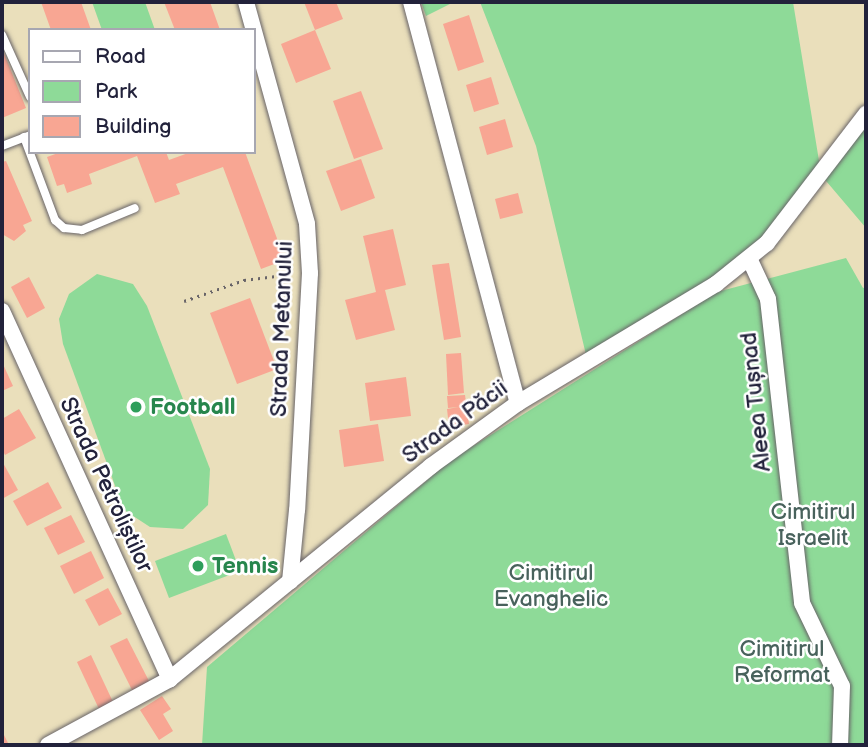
<!DOCTYPE html>
<html>
<head>
<meta charset="utf-8">
<style>
  body { margin:0 }
  #map { position:relative; width:868px; height:747px; overflow:hidden; background:#eadfbb; font-family:"Balsamiq Sans",sans-serif }
  div>[style] { position:absolute }
  .green>* { inset:0; background:#8eda98 }
  .building>* { inset:0; background:#f8a693 }
  .path>* { height:2.5px; margin-top:-1.25px; transform-origin:0; background:repeating-linear-gradient(90deg,#686468 0 2px,transparent 0 7px) }
  .roads { filter:drop-shadow(0 0 2px #686468) drop-shadow(0 0 2px #686468) }
  .service>* { height:8px; margin:-4px; padding:0 4px; transform-origin:4px; border-radius:4px; background:#fff }
  .minor>* { height:16px; margin:-8px; padding:0 8px; transform-origin:8px; border-radius:8px; background:#fff }
  .dots>* { width:19px; height:19px; translate:-50% -50%; box-sizing:border-box; border:4px solid #fff; border-radius:50% }
  span { translate:-50% -50%; white-space:nowrap; text-align:center; line-height:1.15; -webkit-text-stroke:5px #fff; paint-order:stroke }
  .street-label { font-size:23px; color:#22223b }
  .leisure-label { font-size:23px; color:#27864d; font-weight:700 }
  .left { translate:0 -50%; text-align:left }
  .park-label { font-size:23px; color:#48625c }
  .frame { position:absolute; inset:0; border:4px solid #22223b; pointer-events:none }
  .legend { position:absolute; left:28px; top:28px; width:228px; height:126px; box-sizing:border-box; background:#fff; border:2px solid #a7a7b1; margin:0; padding:9px 12px; list-style:none; font-size:21px; color:#22223b }
  .legend li { display:flex; align-items:center; gap:14px; height:35px }
  .legend b { width:35px; border:2px solid #a7a7b1 }
</style>
</head>
<body>
<div id="map">
  <div class="green">
    <i style="clip-path:polygon(92px 2px,145px 2px,155px 30px,102px 30px)"></i>
    <i style="clip-path:polygon(421px 2px,454px 2px,426px 16px)"></i>
    <i style="clip-path:polygon(480px 2px,793px 2px,821px 173px,866px 114px,866px 228px,821px 175px,767px 243px,587px 359px,536px 146px)"></i>
    <i style="clip-path:polygon(846px 258px,863px 288px,866px 287px,866px 745px,202px 745px,207px 667px,451px 460px,717px 292px)"></i>
    <i style="clip-path:polygon(97px 274px,133px 284px,147px 306px,210px 469px,208px 505px,183px 529px,150px 527px,124px 510px,63px 344px,59px 319px,69px 294px)"></i>
    <i style="clip-path:polygon(226px 534px,240px 571px,169px 598px,155px 561px)"></i>
  </div>
  <div class="building">
    <i style="clip-path:polygon(41px 2px,81px 2px,91px 30px,51px 30px)"></i>
    <i style="clip-path:polygon(164px 2px,210px 2px,220px 30px,175px 30px)"></i>
    <i style="clip-path:polygon(304px 2px,336px 2px,343px 19px,315px 30px)"></i>
    <i style="clip-path:polygon(469px 15px,484px 62px,458px 71px,443px 24px)"></i>
    <i style="clip-path:polygon(315px 30px,331px 69px,296px 83px,281px 44px)"></i>
    <i style="clip-path:polygon(4px 53px,26px 108px,2px 118px,2px 54px)"></i>
    <i style="clip-path:polygon(491px 77px,499px 104px,474px 112px,466px 85px)"></i>
    <i style="clip-path:polygon(361px 91px,383px 149px,354px 159px,333px 101px)"></i>
    <i style="clip-path:polygon(505px 119px,513px 147px,487px 155px,479px 127px)"></i>
    <i style="clip-path:polygon(61px 152px,166px 152px,169px 160px,191px 152px,245px 152px,285px 260px,261px 269px,223px 167px,176px 184px,180px 194px,155px 203px,137px 156px,89px 174px,92px 184px,67px 193px,64px 184px,57px 186px,47px 157px)"></i>
    <i style="clip-path:polygon(361px 159px,375px 198px,341px 211px,326px 171px)"></i>
    <i style="clip-path:polygon(6px 161px,32px 221px,23px 225px,26px 231px,14px 241px,2px 234px,2px 162px)"></i>
    <i style="clip-path:polygon(518px 193px,523px 213px,500px 219px,495px 199px)"></i>
    <i style="clip-path:polygon(393px 229px,406px 285px,385px 290px,395px 330px,356px 340px,345px 300px,376px 292px,363px 236px)"></i>
    <i style="clip-path:polygon(449px 263px,461px 337px,444px 340px,432px 265px)"></i>
    <i style="clip-path:polygon(29px 277px,45px 308px,27px 318px,11px 287px)"></i>
    <i style="clip-path:polygon(250px 298px,277px 369px,237px 384px,210px 313px)"></i>
    <i style="clip-path:polygon(461px 353px,464px 393px,448px 395px,446px 354px)"></i>
    <i style="clip-path:polygon(2px 362px,13px 386px,2px 391px)"></i>
    <i style="clip-path:polygon(406px 377px,411px 416px,370px 421px,365px 383px)"></i>
    <i style="clip-path:polygon(465px 395px,469px 424px,449px 427px,447px 409px,459px 407px,448px 408px,447px 396px)"></i>
    <i style="clip-path:polygon(19px 409px,36px 438px,5px 455px,2px 449px,2px 419px)"></i>
    <i style="clip-path:polygon(378px 424px,384px 461px,344px 467px,339px 430px)"></i>
    <i style="clip-path:polygon(2px 461px,18px 490px,2px 499px)"></i>
    <i style="clip-path:polygon(48px 482px,62px 508px,27px 526px,13px 501px)"></i>
    <i style="clip-path:polygon(71px 515px,85px 542px,58px 555px,44px 528px)"></i>
    <i style="clip-path:polygon(91px 551px,104px 578px,74px 594px,60px 566px)"></i>
    <i style="clip-path:polygon(108px 588px,122px 614px,99px 626px,85px 600px)"></i>
    <i style="clip-path:polygon(127px 638px,150px 683px,133px 692px,110px 646px)"></i>
    <i style="clip-path:polygon(91px 655px,113px 702px,99px 709px,77px 662px)"></i>
    <i style="clip-path:polygon(162px 696px,171px 709px,163px 714px,173px 731px,159px 740px,140px 710px)"></i>
    <i style="clip-path:polygon(2px 731px,9px 745px,2px 745px)"></i>
  </div>
  <div class="path">
    <i style="left:184px;top:301px;width:64px;rotate:-19.3deg"></i>
    <i style="left:244px;top:280px;width:49px;rotate:-7deg"></i>
  </div>
  <div class="roads">
    <div class="service">
      <i style="left:2px;top:35px;width:68px;rotate:65.7deg"></i>
      <i style="left:24px;top:137px;width:89px;rotate:69.5deg"></i>
      <i style="left:55px;top:220px;width:12px;rotate:42deg"></i>
      <i style="left:64px;top:228px;width:18px;rotate:6deg"></i>
      <i style="left:82px;top:230px;width:57px;rotate:-22.5deg"></i>
      <i style="left:2px;top:146px;width:30px;rotate:-21deg"></i>
    </div>
    <div class="minor">
      <i style="left:246px;top:2px;width:230px;rotate:74.6deg"></i>
      <i style="left:307px;top:224px;width:49px;rotate:86.5deg"></i>
      <i style="left:310px;top:273px;width:237px;rotate:93.1deg"></i>
      <i style="left:297px;top:510px;width:72px;rotate:95.6deg"></i>
      <i style="left:411px;top:2px;width:415px;rotate:75.1deg"></i>
      <i style="left:749px;top:258px;width:45px;rotate:65.1deg"></i>
      <i style="left:768px;top:299px;width:306px;rotate:83.6deg"></i>
      <i style="left:802px;top:603px;width:92px;rotate:64.3deg"></i>
      <i style="left:842px;top:686px;width:59px;rotate:91.9deg"></i>
      <i style="left:2px;top:311px;width:405px;rotate:65.5deg"></i>
      <i style="left:48px;top:745px;width:139px;rotate:-28.4deg"></i>
      <i style="left:170px;top:679px;width:337px;rotate:-39.2deg"></i>
      <i style="left:431px;top:466px;width:107px;rotate:-35.9deg"></i>
      <i style="left:518px;top:403px;width:231px;rotate:-31deg"></i>
      <i style="left:716px;top:284px;width:65px;rotate:-38.8deg"></i>
      <i style="left:767px;top:243px;width:163px;rotate:-52.5deg"></i>
    </div>
  </div>
  <div class="dots">
    <i style="left:136px;top:407px;background:#2e9e5b"></i>
    <i style="left:198px;top:566px;background:#2e9e5b"></i>
  </div>
  <div class="street-label">
    <span style="left:282px;top:329px;rotate:-88deg">Strada Metanului</span>
    <span style="left:756px;top:402px;rotate:-96deg">Aleea Tușnad</span>
    <span style="left:455px;top:422px;rotate:-36deg">Strada Păcii</span>
    <span style="left:106px;top:485px;rotate:65deg">Strada Petroliștilor</span>
  </div>
  <div class="leisure-label">
    <span class="left" style="left:150px;top:407px">Football</span>
    <span class="left" style="left:212px;top:566px">Tennis</span>
  </div>
  <div class="park-label">
    <span style="left:813px;top:525px">Cimitirul<br>Israelit</span>
    <span style="left:551px;top:586px">Cimitirul<br>Evanghelic</span>
    <span style="left:782px;top:662px">Cimitirul<br>Reformat</span>
  </div>
  <div class="frame"></div>
  <ul class="legend">
  <li><b style="height:9px;background:#fff"></b>Road</li>
  <li><b style="height:19px;background:#8eda98"></b>Park</li>
  <li><b style="height:19px;background:#f8a693"></b>Building</li>
  </ul>
</div>
</body>
</html>
